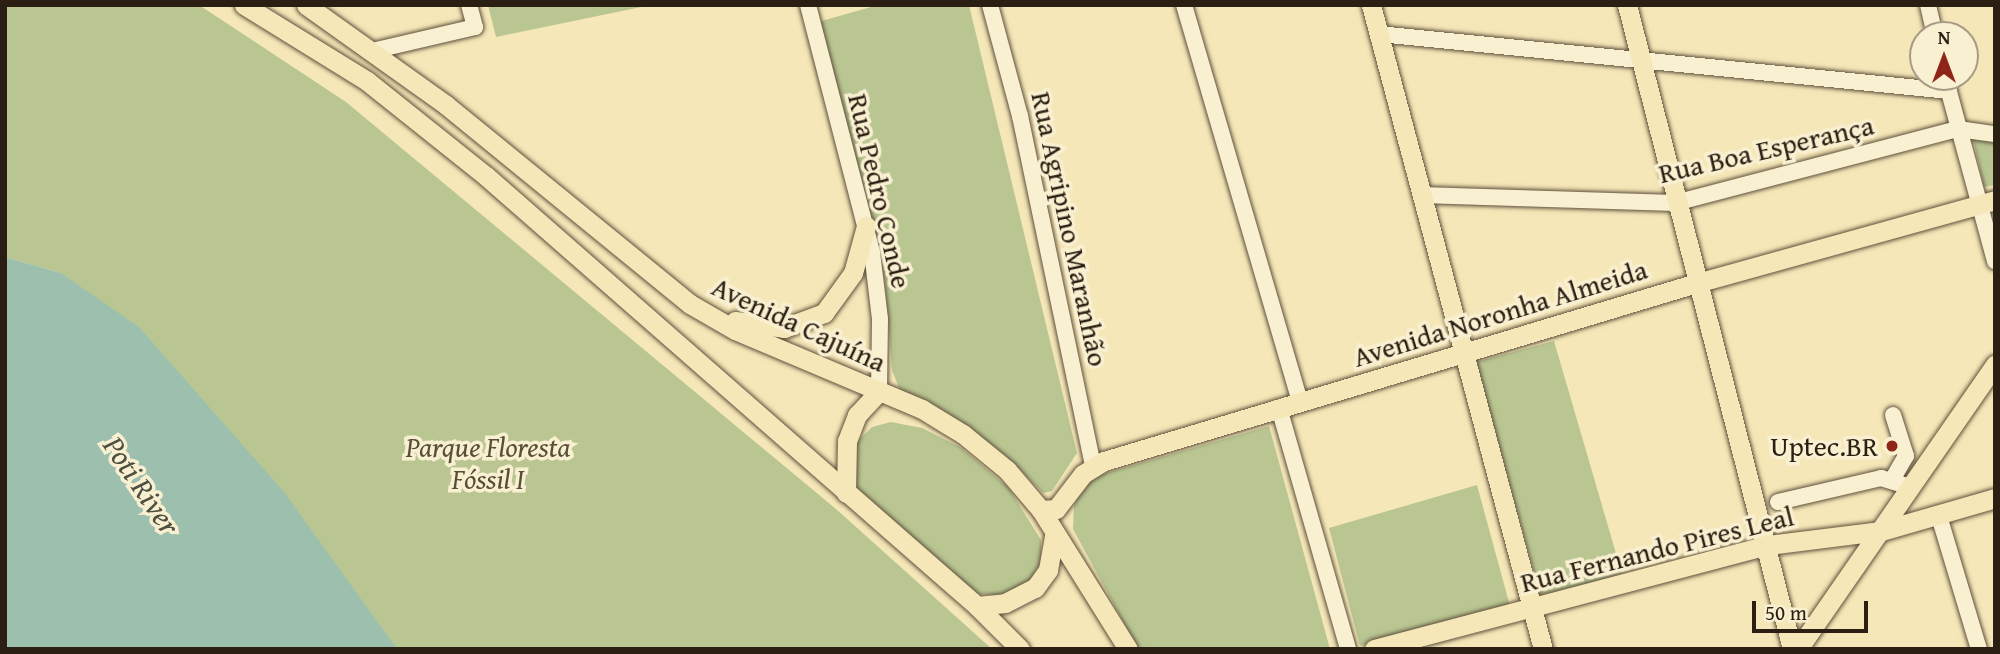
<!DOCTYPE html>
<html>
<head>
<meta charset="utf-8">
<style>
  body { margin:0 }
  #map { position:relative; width:2000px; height:654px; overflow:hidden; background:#f6e7b8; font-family:"Gentium Book Plus",serif }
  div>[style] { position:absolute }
  .green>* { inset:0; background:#b9c692 }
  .water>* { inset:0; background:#9dc0ae }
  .roads { filter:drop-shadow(0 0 2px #5e503c) drop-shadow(0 0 2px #5e503c) }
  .minor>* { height:16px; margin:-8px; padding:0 8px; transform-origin:8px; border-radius:8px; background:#f9efd1 }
  .major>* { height:19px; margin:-9.5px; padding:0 9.5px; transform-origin:9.5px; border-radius:9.5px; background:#f6e7b8 }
  .dots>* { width:19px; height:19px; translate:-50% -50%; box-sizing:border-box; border:4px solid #f9efd1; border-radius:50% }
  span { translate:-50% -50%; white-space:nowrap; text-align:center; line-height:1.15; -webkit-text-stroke:7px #f9efd1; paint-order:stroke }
  .street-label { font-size:28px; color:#2b1e12 }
  .poi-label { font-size:28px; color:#2b1e12 }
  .right { translate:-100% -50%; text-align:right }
  .park-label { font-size:28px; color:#565038; font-style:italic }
  .water-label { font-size:30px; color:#4d4f41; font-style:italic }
  .frame { position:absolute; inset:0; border:7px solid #2b1e12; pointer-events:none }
  .north { position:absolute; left:1909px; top:21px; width:70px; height:70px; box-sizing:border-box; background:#f9efd1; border:2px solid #a79b85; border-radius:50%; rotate:0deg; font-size:19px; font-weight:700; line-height:28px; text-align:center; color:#2b1e12 }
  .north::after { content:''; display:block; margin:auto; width:24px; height:32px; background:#8f2418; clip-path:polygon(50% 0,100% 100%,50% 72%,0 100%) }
  .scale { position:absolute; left:1752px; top:601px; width:116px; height:32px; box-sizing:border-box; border:4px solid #2b1e12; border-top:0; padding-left:9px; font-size:21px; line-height:24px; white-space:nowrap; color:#2b1e12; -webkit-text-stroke:5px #f9efd1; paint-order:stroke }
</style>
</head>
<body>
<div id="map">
  <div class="green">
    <i style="clip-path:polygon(5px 5px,199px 5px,346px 102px,836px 509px,992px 649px,396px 649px,61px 273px,5px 257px)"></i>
    <i style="clip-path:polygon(488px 5px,651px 5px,496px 37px)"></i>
    <i style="clip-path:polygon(878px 5px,969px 5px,1077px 453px,1052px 491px,1043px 493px,1006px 456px,976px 434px,902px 396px,892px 370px,885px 282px,818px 22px)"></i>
    <i style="clip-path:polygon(1973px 138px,1995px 140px,1995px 185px,1984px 187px)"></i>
    <i style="clip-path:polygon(1554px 341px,1622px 574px,1541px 597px,1476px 362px)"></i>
    <i style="clip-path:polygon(891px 422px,922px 428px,960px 447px,1008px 487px,1041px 540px,1041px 560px,1032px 579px,1008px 596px,972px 593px,852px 485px,853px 449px,858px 441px,872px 427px)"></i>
    <i style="clip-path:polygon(1269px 426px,1330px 649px,1138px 649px,1073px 529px,1074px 506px,1082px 486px,1089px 478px)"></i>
    <i style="clip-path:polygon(1477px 485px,1510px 606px,1360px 646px,1329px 528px)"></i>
  </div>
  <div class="water">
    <i style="clip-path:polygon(5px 257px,61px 273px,139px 327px,284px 492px,397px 649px,5px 649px)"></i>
  </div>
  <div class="roads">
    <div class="minor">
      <i style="left:808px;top:5px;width:255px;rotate:75.5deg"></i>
      <i style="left:872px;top:252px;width:67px;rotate:83.2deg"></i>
      <i style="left:880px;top:319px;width:72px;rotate:90.8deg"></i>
      <i style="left:990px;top:5px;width:115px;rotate:74.9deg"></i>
      <i style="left:1020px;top:116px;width:358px;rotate:78.2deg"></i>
      <i style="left:1184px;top:5px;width:414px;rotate:73.7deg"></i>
      <i style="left:1928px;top:5px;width:31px;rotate:77deg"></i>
      <i style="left:1379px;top:34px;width:573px;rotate:5.71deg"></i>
      <i style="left:372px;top:51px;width:106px;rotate:-13.1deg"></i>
      <i style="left:475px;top:27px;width:23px;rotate:-105deg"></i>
      <i style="left:1945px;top:77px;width:191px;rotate:74.8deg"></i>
      <i style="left:1421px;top:195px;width:254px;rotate:1.8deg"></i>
      <i style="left:1675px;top:203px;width:293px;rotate:-14.7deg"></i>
      <i style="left:1958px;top:129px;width:37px;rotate:8deg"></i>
      <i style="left:1279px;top:408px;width:251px;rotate:74deg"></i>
      <i style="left:1892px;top:480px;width:28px;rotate:-60deg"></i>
      <i style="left:1906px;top:456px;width:43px;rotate:-107.6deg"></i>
      <i style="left:1778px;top:502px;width:106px;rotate:-13.1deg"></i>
      <i style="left:1881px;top:478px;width:31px;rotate:17deg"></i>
      <i style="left:1939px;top:516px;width:139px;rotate:73.3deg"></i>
    </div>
    <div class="major">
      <i style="left:244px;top:5px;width:145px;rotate:31.7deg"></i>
      <i style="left:367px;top:81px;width:152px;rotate:38.6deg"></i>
      <i style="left:486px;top:176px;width:653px;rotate:41.21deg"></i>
      <i style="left:977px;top:606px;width:61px;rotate:45deg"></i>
      <i style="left:306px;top:5px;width:172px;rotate:35.5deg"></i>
      <i style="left:446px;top:105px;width:315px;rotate:39.2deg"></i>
      <i style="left:690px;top:304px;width:52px;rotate:30deg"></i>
      <i style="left:735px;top:330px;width:203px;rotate:22.9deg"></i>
      <i style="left:922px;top:409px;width:48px;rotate:31.4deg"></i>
      <i style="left:963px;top:434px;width:57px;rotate:39.3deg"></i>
      <i style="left:1007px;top:470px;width:52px;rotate:49.6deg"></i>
      <i style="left:1041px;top:510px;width:164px;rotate:58deg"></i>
      <i style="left:1371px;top:5px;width:667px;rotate:75.05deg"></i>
      <i style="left:1627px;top:5px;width:665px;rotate:75.63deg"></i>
      <i style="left:735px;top:321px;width:49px;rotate:8.1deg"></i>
      <i style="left:784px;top:328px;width:43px;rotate:-20.6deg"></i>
      <i style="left:824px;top:313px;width:49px;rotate:-54.1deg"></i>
      <i style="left:853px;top:273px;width:49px;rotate:-74.5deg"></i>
      <i style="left:846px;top:493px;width:52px;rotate:-88.9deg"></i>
      <i style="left:847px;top:441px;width:28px;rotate:-69deg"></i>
      <i style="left:857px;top:415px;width:33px;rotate:-47deg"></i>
      <i style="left:1041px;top:510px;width:15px;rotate:-4deg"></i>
      <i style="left:1056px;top:509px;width:44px;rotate:-52.4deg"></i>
      <i style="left:1083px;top:474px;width:25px;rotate:-32deg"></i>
      <i style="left:1104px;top:461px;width:622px;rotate:-16.72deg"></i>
      <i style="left:1700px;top:282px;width:306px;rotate:-15.5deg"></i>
      <i style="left:977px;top:606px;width:28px;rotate:-6deg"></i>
      <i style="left:1005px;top:603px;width:34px;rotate:-27deg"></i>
      <i style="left:1035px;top:588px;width:22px;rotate:-54deg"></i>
      <i style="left:1048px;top:570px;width:36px;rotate:-80deg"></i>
      <i style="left:1374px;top:649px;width:407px;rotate:-14.8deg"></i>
      <i style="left:1768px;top:545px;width:114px;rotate:-7.1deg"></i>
      <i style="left:1881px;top:531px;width:119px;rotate:-16.1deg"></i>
      <i style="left:1798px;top:649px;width:346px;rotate:-55.3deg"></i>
    </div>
  </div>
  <div class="dots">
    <i style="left:1892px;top:446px;background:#8f2418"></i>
  </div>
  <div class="street-label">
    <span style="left:1766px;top:149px;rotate:-13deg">Rua Boa Esperança</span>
    <span style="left:880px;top:191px;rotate:77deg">Rua Pedro Conde</span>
    <span style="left:1070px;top:229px;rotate:78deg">Rua Agripino Maranhão</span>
    <span style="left:1500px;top:313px;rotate:-17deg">Avenida Noronha Almeida</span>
    <span style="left:799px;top:324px;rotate:25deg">Avenida Cajuína</span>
    <span style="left:1657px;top:549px;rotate:-14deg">Rua Fernando Pires Leal</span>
  </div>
  <div class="poi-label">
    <span class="right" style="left:1878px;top:446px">Uptec.BR</span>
  </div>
  <div class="park-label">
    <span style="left:488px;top:463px">Parque Floresta<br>Fóssil I</span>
  </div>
  <div class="water-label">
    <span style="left:142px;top:485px;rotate:56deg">Poti River</span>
  </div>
  <div class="frame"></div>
  <div class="north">N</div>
  <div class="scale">50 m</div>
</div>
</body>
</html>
